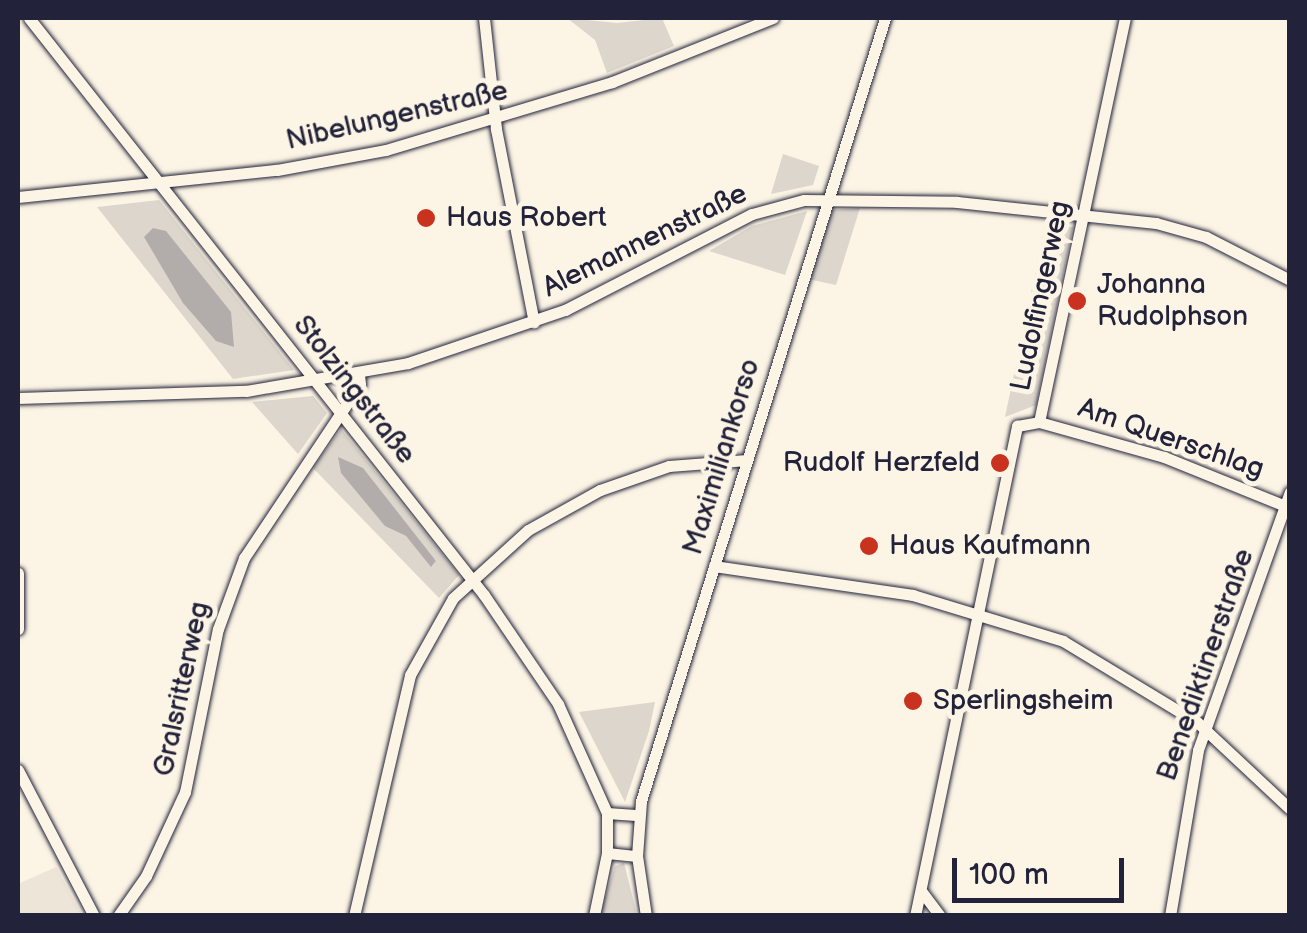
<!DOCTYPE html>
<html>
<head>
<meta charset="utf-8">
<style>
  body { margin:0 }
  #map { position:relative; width:1307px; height:933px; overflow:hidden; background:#fcf5e5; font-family:"Balsamiq Sans",sans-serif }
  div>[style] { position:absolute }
  .built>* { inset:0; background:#ece5d8 }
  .green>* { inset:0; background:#dcd6cc }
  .water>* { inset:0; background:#b2adab }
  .roads { filter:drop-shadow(0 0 2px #22223b) drop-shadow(0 0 2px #22223b) }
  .minor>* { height:11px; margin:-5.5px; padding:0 5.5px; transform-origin:5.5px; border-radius:5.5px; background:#fcf5e5 }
  .dots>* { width:28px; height:28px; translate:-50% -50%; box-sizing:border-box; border:5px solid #fcf5e5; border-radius:50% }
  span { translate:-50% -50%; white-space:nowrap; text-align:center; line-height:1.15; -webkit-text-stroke:10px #fcf5e5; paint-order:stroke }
  .street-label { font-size:28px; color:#22223b }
  .poi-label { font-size:28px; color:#22223b }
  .left { translate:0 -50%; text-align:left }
  .right { translate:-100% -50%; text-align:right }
  .frame { position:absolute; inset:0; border:20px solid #22223b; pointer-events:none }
  .scale { position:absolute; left:952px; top:858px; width:172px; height:45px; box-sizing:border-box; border:5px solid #22223b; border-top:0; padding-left:12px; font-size:30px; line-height:35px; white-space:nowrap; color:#22223b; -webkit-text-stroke:8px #fcf5e5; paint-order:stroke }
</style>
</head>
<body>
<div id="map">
  <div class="built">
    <i style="clip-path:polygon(56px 867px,82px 915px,18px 915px,18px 884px)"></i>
  </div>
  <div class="green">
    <i style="clip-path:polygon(567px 18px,617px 23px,662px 18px,674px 46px,607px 73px,595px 40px)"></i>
    <i style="clip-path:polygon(783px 154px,819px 166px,813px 185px,771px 194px)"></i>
    <i style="clip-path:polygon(159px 200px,294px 370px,233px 379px,97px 207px)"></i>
    <i style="clip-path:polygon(860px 208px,836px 285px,808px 279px,832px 210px)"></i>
    <i style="clip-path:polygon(807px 211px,785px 275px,709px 251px,752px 226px)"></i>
    <i style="clip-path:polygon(1045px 226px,1073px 227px,1036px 405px,1005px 417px)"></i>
    <i style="clip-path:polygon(313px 396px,327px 413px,298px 454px,252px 402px)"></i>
    <i style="clip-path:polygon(evenodd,341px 429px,459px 575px,439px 598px,313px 468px,341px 429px,367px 480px,436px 561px,432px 566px,406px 536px,385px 525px,358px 487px,367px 480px)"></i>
    <i style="clip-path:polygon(655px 702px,649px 731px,625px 802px,579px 712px)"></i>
    <i style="clip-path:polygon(624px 863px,637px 915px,600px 915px,615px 866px)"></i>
  </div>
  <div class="water">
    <i style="clip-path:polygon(153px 228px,166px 231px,231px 312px,234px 347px,216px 341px,183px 303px,144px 237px)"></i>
    <i style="clip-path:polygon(338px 457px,363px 468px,436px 561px,431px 567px,406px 536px,385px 526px,341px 473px)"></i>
  </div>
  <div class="roads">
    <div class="minor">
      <i style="left:29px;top:18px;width:735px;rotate:51.74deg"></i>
      <i style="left:484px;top:595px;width:132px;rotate:55.8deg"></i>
      <i style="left:558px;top:704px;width:120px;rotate:65.8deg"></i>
      <i style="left:607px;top:813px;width:40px;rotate:90deg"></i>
      <i style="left:607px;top:853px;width:64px;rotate:101.7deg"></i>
      <i style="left:484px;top:18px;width:112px;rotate:83.8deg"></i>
      <i style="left:496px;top:129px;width:197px;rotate:78.9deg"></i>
      <i style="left:18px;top:197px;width:260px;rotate:-6deg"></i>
      <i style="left:277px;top:170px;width:111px;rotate:-10.4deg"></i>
      <i style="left:386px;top:150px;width:236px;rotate:-16.7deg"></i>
      <i style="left:612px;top:82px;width:173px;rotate:-21.7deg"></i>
      <i style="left:18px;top:398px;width:228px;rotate:-1.8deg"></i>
      <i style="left:246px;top:391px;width:164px;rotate:-9.8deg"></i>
      <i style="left:408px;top:363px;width:166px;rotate:-18.7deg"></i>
      <i style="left:565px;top:310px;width:210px;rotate:-27.2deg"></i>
      <i style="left:752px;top:214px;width:54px;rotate:-15.1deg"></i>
      <i style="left:804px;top:200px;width:153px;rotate:0.7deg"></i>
      <i style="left:957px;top:202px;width:200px;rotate:6deg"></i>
      <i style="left:1156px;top:223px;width:52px;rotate:15.6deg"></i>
      <i style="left:1206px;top:237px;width:94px;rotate:27.1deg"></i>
      <i style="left:1039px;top:422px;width:130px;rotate:15.6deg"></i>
      <i style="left:1164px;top:457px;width:131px;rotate:22deg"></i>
      <i style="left:714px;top:566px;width:201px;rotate:8.3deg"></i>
      <i style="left:913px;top:595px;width:157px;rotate:17deg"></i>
      <i style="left:1063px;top:641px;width:157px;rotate:31.2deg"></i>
      <i style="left:1197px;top:722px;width:127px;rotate:43.1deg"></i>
      <i style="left:18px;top:573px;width:56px;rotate:90deg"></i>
      <i style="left:18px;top:770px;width:165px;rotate:62.5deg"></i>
      <i style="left:607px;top:813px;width:32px;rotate:4deg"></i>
      <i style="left:607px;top:853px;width:30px;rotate:6deg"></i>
      <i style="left:922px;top:892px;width:30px;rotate:53deg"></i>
      <i style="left:118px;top:916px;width:49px;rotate:-55deg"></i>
      <i style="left:146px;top:876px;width:93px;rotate:-65.1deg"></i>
      <i style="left:185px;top:792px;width:166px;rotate:-78.6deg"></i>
      <i style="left:218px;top:629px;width:76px;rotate:-69.9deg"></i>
      <i style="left:244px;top:558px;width:209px;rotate:-56.3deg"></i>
      <i style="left:360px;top:384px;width:10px;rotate:-96deg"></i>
      <i style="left:354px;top:916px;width:247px;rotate:-76.9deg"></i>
      <i style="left:410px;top:675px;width:88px;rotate:-60.8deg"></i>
      <i style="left:453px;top:598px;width:101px;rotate:-42.2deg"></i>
      <i style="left:528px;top:530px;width:82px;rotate:-29.1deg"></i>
      <i style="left:600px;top:490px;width:73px;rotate:-19.2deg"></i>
      <i style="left:669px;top:466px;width:78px;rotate:-4.4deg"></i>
      <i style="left:646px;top:916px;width:61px;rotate:-98.5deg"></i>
      <i style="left:637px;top:856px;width:55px;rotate:-85.8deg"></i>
      <i style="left:641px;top:801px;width:820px;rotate:-72.69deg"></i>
      <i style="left:915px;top:916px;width:501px;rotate:-78.24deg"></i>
      <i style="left:1017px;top:426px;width:22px;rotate:-10deg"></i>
      <i style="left:1039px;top:422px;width:413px;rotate:-78deg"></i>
      <i style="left:1170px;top:916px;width:168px;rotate:-80.4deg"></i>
      <i style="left:1198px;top:750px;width:274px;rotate:-70.4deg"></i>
    </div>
  </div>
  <div class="dots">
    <i style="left:426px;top:218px;background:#c8321e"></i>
    <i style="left:1077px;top:301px;background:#c8321e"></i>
    <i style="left:1000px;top:463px;background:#c8321e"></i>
    <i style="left:869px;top:546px;background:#c8321e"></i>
    <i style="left:913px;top:701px;background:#c8321e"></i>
  </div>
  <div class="street-label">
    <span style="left:397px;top:116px;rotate:-13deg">Nibelungenstraße</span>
    <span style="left:645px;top:241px;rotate:-26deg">Alemannenstraße</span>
    <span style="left:1041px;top:296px;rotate:-78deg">Ludolfingerweg</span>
    <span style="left:354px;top:390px;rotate:52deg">Stolzingstraße</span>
    <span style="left:1171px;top:439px;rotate:19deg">Am Querschlag</span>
    <span style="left:722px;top:457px;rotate:-73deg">Maximiliankorso</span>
    <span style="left:1206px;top:665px;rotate:-71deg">Benediktinerstraße</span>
    <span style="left:182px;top:689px;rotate:-78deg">Gralsritterweg</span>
  </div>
  <div class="poi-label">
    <span class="left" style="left:446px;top:218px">Haus Robert</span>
    <span class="left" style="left:1097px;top:301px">Johanna<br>Rudolphson</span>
    <span class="right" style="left:980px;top:463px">Rudolf Herzfeld</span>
    <span class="left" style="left:889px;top:546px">Haus Kaufmann</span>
    <span class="left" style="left:933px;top:701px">Sperlingsheim</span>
  </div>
  <div class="frame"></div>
  <div class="scale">100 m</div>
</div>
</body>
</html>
